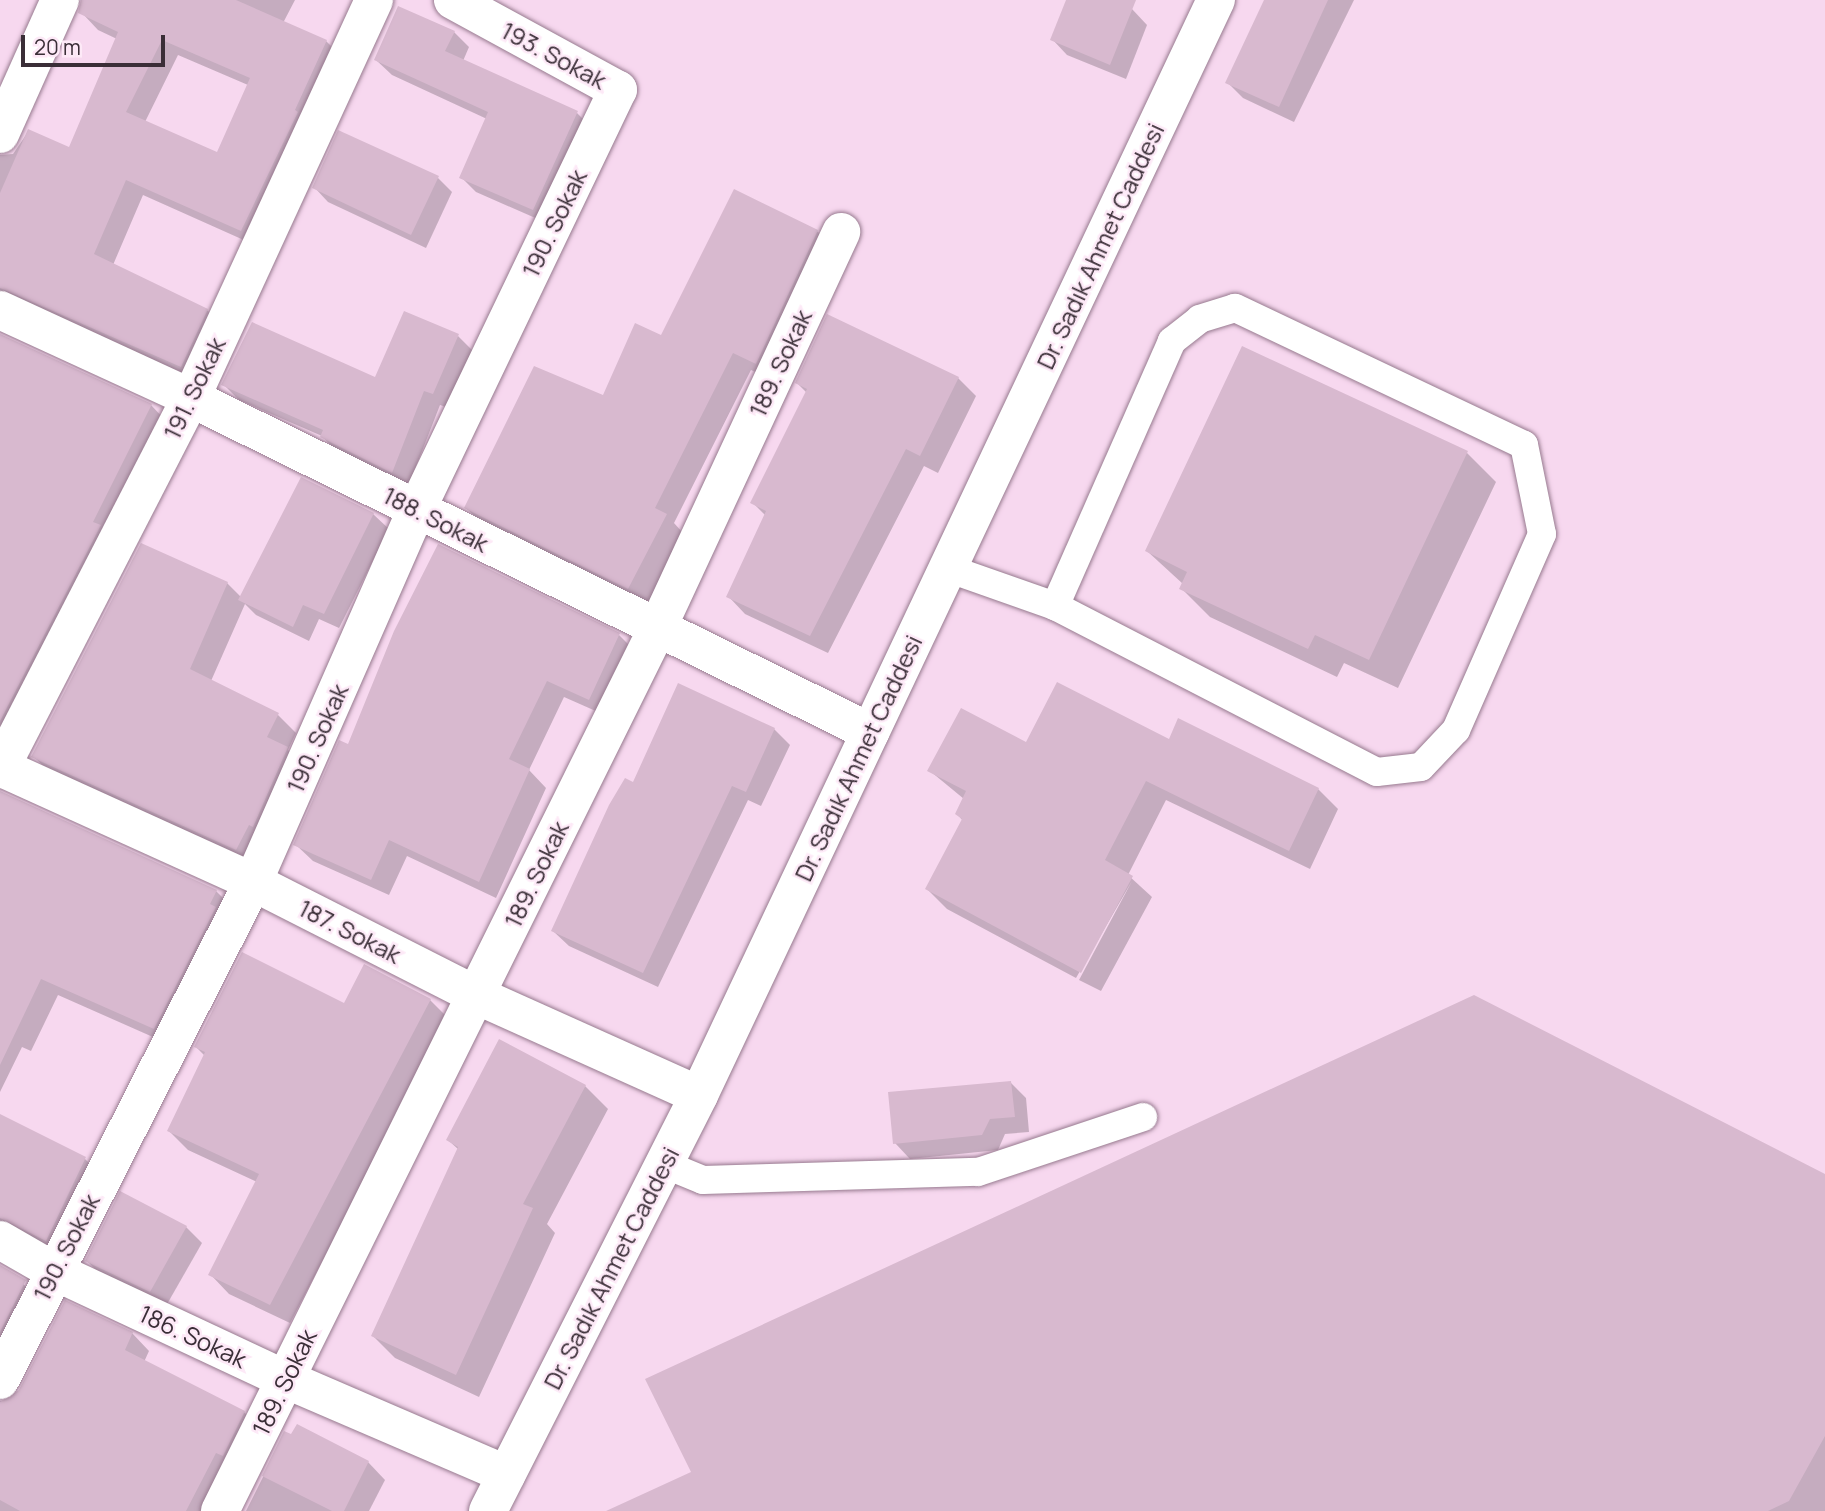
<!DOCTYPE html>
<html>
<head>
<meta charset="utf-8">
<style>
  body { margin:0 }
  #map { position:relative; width:1825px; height:1511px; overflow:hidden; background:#f7d8ef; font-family:Manrope,sans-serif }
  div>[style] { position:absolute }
  .shadow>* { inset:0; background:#0003 }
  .building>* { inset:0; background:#d8b9cf }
  .roads { filter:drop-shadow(0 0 2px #977a8f) drop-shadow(0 0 2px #977a8f) }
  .service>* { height:28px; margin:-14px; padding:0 14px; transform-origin:14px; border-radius:14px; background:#fff }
  .minor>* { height:38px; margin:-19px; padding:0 19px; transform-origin:19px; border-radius:19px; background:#fff }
  .tertiary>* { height:38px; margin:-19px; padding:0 19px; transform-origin:19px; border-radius:19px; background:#fff }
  span { translate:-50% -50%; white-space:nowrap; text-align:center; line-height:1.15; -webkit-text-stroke:5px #fde9f7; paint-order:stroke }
  .street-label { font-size:24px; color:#3a2e37 }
  .scale { position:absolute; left:21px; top:35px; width:144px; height:32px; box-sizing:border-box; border:4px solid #3a2e37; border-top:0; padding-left:9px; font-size:21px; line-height:24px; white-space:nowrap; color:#3a2e37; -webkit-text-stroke:5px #fde9f7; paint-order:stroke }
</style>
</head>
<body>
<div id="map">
  <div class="shadow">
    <i style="clip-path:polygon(evenodd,88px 0,295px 0,283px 23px,326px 41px,342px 57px,257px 246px,143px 195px,113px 265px,207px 310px,223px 326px,198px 382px,0 314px,0 155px,13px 154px,28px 132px,69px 150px,117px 39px,98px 30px,82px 13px,88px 0,178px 55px,248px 85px,218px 155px,145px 122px,178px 55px)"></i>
    <i style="clip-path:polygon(1068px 0,1110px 0,1132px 9px,1147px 25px,1126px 79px,1067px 55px,1052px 39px)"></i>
    <i style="clip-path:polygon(1267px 0,1354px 0,1294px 122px,1243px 98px,1228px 83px)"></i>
    <i style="clip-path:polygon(454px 32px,469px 47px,463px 61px,577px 113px,592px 128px,549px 224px,476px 192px,461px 177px,487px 119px,392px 75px,376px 60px)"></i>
    <i style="clip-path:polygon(438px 178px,452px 192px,426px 248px,328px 202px,314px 187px)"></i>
    <i style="clip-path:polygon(817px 231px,835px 249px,774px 381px,751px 370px,674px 523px,683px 533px,647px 605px,484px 525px,466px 508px,604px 397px,662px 338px)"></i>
    <i style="clip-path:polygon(0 336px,151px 405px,167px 422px,0 739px)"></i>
    <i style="clip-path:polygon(458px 336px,473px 351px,449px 408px,440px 405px,408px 487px,337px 452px,322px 436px,239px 400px,223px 384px,376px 379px)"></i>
    <i style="clip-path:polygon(1243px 348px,1467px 453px,1496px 482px,1398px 688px,1344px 663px,1337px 677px,1210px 617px,1181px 588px,1183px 584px,1147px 551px)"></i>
    <i style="clip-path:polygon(958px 378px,976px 396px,938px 473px,924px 466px,828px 653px,745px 614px,728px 596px,766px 516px,753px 503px,807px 393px,797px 383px)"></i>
    <i style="clip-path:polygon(373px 514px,389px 529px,339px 628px,319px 619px,309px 641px,256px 615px,245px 604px,211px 681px,278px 715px,296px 733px,288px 750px,306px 768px,255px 868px,54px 776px,35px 758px,227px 583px,242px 598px)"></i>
    <i style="clip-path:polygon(619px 635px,636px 652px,607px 716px,564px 697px,529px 770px,546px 788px,496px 898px,407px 856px,389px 895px,313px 861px,295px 844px,349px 746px)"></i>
    <i style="clip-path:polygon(774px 729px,790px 745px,761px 806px,748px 800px,658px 987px,569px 946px,553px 931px,633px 784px)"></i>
    <i style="clip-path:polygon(1170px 742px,1318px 789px,1338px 809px,1310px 869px,1166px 800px,1128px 875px,1152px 897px,1101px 991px,1079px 980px,1132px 881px,1076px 978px,947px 909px,927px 889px,963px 821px,957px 814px,964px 799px,930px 771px,1027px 744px)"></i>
    <i style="clip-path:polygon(0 837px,216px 891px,233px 908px,171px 1045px,58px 995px,31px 1051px,22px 1047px,0 1092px)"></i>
    <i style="clip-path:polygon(430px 1000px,449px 1019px,290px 1323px,229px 1294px,210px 1274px,257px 1182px,188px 1150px,169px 1131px,205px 1056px,196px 1047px)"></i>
    <i style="clip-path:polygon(1010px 1082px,1026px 1098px,1029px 1132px,1005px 1134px,998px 1150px,910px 1159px,895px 1143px)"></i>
    <i style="clip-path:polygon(585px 1086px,608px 1109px,547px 1224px,555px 1233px,479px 1397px,395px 1358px,373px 1336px,459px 1150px,448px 1140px)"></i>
    <i style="clip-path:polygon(0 1116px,85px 1159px,102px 1176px,64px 1257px,0 1246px)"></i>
    <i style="clip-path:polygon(1825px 1176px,1825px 1511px,610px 1511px)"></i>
    <i style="clip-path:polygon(121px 1194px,186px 1227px,202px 1243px,166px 1306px,102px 1276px,87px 1261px)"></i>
    <i style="clip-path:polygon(0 1266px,42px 1299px,0 1389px)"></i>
    <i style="clip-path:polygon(66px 1303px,132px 1333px,149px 1351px,144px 1362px,244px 1412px,261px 1430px,221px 1511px,0 1511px,0 1401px,14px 1400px)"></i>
    <i style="clip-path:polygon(285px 1433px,368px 1462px,385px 1480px,369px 1511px,246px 1511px)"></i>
  </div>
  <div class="building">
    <i style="clip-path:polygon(evenodd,81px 0,236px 0,327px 40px,295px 110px,298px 112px,241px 231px,126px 180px,94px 254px,208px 309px,181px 367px,0 288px,0 193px,28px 129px,69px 147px,118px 32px,78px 13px,81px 0,162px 40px,250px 78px,217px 152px,126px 112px,162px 40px)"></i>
    <i style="clip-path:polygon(1066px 0,1136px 0,1110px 65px,1050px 40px)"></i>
    <i style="clip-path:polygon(1264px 0,1328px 0,1279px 107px,1225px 83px)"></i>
    <i style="clip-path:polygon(398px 6px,455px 31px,445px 51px,578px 111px,533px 210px,459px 178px,488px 112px,374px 60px)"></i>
    <i style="clip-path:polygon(338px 130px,439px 176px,411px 235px,312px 188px)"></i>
    <i style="clip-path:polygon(734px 189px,818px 230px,756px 364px,733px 353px,655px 508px,667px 514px,628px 589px,464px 508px,534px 366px,603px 395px,635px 323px,661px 335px)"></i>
    <i style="clip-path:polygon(404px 311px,459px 334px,433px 394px,424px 391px,392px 473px,320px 437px,323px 430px,221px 385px,252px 322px,375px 377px)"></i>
    <i style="clip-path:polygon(827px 314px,959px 377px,920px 456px,906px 449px,810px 636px,726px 597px,766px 511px,750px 503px,807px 389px,795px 383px)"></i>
    <i style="clip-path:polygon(0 334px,152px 404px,93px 522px,101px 525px,0 721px)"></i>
    <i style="clip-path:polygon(1242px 346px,1468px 451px,1369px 660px,1315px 635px,1308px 649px,1179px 589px,1187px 572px,1145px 551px)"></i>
    <i style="clip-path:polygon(301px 477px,374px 513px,324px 614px,303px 605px,293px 627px,238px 600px)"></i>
    <i style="clip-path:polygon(141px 543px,228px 582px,190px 669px,279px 713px,267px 737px,288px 747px,253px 827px,249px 825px,236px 850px,31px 757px)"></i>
    <i style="clip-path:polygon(438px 544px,620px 633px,589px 700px,547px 681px,509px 759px,530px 769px,479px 882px,389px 840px,371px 880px,293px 845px,339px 740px,348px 744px,394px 631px)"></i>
    <i style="clip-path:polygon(1057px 682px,1169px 739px,1178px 718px,1319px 788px,1289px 851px,1146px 781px,1105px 860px,1133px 876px,1081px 973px,925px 889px,962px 819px,955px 814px,966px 791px,927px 771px,961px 708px,1026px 742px)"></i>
    <i style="clip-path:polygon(678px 683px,775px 728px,746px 792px,732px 786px,643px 973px,551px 931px,609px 805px,625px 778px,633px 782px)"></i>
    <i style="clip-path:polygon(0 791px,217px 890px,210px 904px,216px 907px,154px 1029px,41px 979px,0 1065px)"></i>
    <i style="clip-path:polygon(242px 952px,344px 1003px,364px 964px,431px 999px,270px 1305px,208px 1275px,259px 1174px,167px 1131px,205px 1052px,194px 1047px)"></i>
    <i style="clip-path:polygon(1474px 995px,1825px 1174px,1825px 1436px,1789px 1501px,1768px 1511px,606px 1511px,691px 1472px,645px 1379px)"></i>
    <i style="clip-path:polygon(499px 1039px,586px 1085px,523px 1204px,533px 1208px,456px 1375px,371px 1336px,458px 1147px,446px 1140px)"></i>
    <i style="clip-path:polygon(1011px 1081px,1015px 1117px,990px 1119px,982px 1135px,893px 1144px,888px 1092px)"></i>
    <i style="clip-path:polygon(0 1114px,86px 1157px,46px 1241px,0 1218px)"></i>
    <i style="clip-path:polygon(120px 1191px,187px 1226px,150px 1292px,85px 1261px)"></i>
    <i style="clip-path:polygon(0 1265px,26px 1280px,0 1332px)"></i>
    <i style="clip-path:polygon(65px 1300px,133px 1332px,125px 1350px,245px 1411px,223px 1456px,216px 1453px,186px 1511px,20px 1511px,0 1500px,0 1402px,19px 1390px)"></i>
    <i style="clip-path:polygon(297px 1424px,369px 1461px,344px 1511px,332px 1511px,262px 1476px,284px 1431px,291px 1434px)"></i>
  </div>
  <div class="roads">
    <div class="service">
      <i style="left:947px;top:568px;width:114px;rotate:19.4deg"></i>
      <i style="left:1055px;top:606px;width:362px;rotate:27.3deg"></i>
      <i style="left:1377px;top:772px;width:44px;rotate:-6.5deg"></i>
      <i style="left:1421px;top:767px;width:51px;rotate:-46.6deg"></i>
      <i style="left:1456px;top:730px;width:214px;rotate:-66.3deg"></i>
      <i style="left:1542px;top:534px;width:91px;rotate:-101.4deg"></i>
      <i style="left:1524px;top:445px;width:320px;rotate:-154.6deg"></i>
      <i style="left:1235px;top:308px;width:37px;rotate:163deg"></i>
      <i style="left:1200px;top:319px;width:36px;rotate:142deg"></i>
      <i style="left:1172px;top:341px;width:290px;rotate:113.8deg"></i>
      <i style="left:664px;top:1164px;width:42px;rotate:22.3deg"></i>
      <i style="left:703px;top:1180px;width:275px;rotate:-1.7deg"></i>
      <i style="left:978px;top:1172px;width:174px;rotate:-18.4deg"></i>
    </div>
    <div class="minor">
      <i style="left:0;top:134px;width:147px;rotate:-65.9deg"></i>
      <i style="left:0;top:310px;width:210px;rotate:24.7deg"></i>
      <i style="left:191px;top:398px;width:757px;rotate:26.19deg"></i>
      <i style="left:0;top:767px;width:278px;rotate:24.4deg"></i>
      <i style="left:253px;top:882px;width:250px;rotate:26.9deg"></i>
      <i style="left:476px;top:995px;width:244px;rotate:24.2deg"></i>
      <i style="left:0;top:769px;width:417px;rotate:-62.8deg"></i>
      <i style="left:191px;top:398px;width:438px;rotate:-65.3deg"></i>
      <i style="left:0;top:1240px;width:62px;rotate:29.9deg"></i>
      <i style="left:54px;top:1271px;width:255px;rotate:25.1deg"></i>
      <i style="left:285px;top:1379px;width:241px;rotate:23.3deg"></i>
      <i style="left:0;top:1380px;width:559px;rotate:-63.07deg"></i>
      <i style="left:253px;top:882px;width:407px;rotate:-66.3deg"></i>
      <i style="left:417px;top:509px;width:465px;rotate:-64.4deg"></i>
      <i style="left:618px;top:90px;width:188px;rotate:-151.4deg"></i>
      <i style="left:220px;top:1511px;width:982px;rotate:-63.64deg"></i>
      <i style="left:656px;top:631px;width:440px;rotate:-65.1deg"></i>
    </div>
    <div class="tertiary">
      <i style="left:488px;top:1511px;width:466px;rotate:-63.1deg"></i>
      <i style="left:699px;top:1095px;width:1211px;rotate:-64.73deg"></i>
    </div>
  </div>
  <div class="street-label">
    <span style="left:554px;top:55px;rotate:28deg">193. Sokak</span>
    <span style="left:554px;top:223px;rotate:-64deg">190. Sokak</span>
    <span style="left:1100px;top:246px;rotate:-65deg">Dr. Sadık Ahmet Caddesi</span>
    <span style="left:780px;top:363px;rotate:-65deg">189. Sokak</span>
    <span style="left:194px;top:388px;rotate:-64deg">191. Sokak</span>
    <span style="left:436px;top:519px;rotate:27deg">188. Sokak</span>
    <span style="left:317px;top:738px;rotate:-66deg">190. Sokak</span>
    <span style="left:858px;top:758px;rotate:-65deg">Dr. Sadık Ahmet Caddesi</span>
    <span style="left:536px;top:874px;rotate:-64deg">189. Sokak</span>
    <span style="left:350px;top:931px;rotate:27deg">187. Sokak</span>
    <span style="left:66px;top:1247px;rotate:-63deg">190. Sokak</span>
    <span style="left:611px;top:1268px;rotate:-63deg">Dr. Sadık Ahmet Caddesi</span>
    <span style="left:193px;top:1336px;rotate:25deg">186. Sokak</span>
    <span style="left:284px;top:1382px;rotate:-64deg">189. Sokak</span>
  </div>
  <div class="scale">20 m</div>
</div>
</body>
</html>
